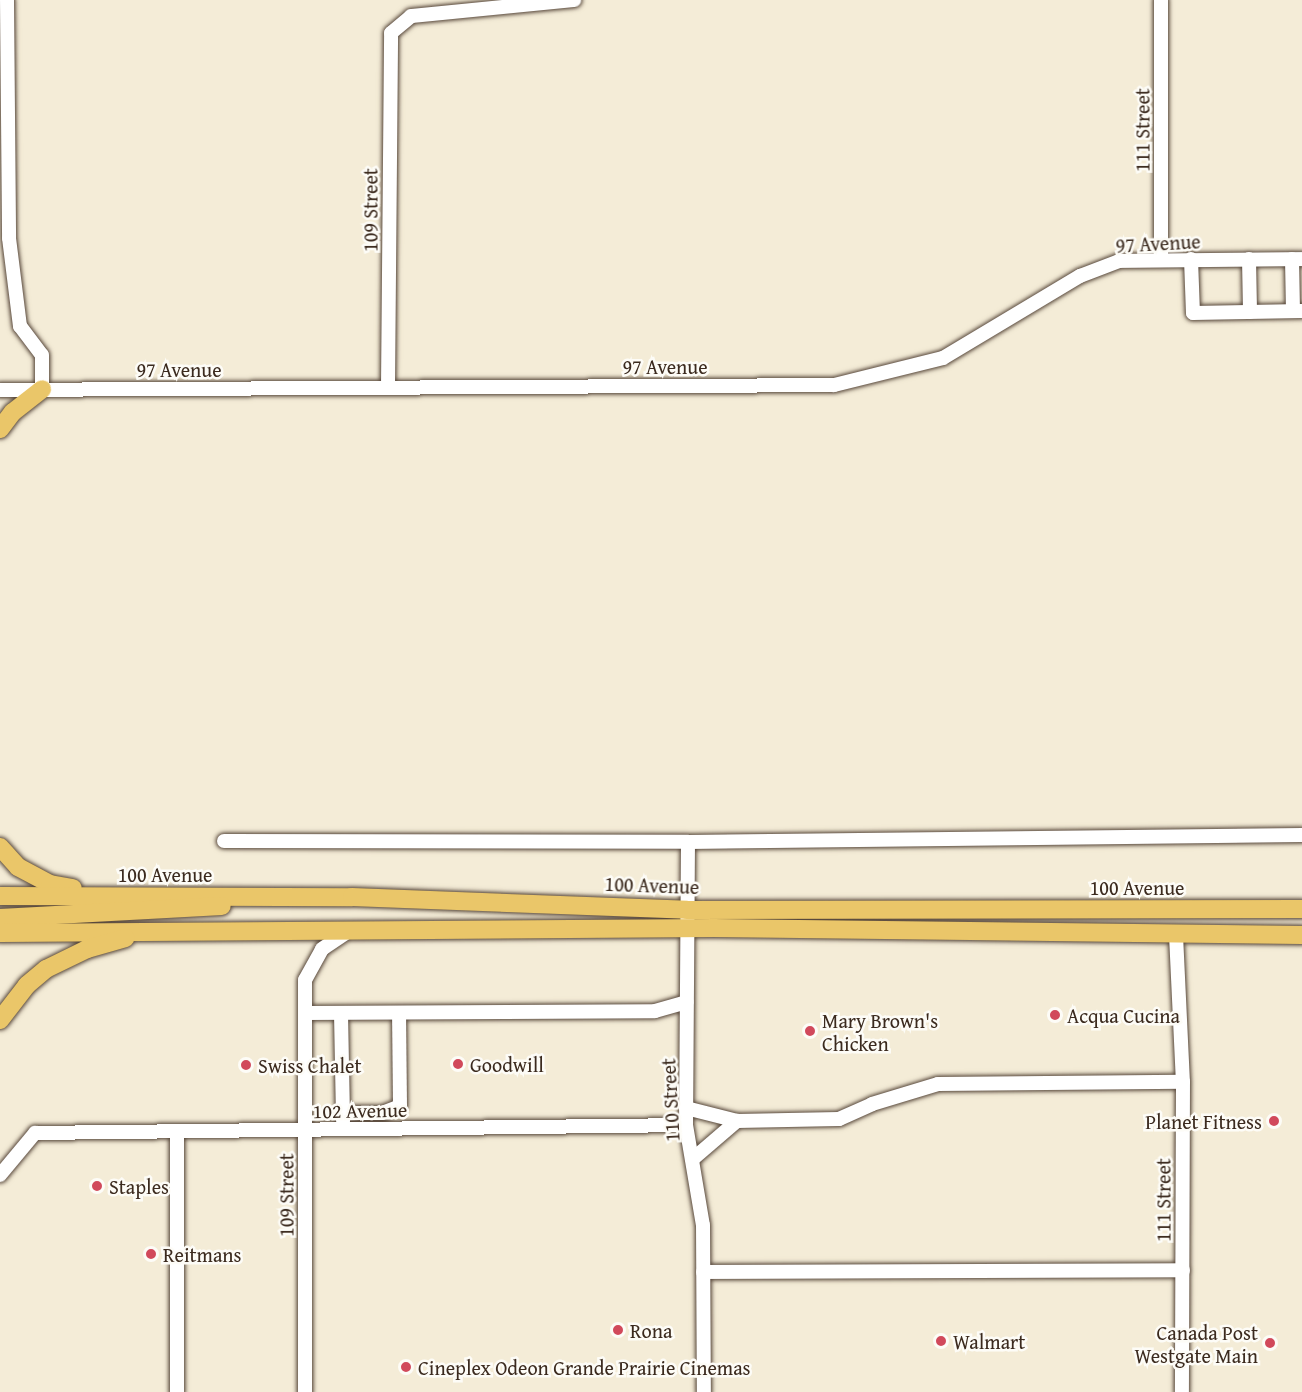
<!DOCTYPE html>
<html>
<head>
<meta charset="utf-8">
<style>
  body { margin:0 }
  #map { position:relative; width:1302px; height:1392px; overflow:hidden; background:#f4ecd7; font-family:"Gentium Book Plus",serif }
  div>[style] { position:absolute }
  .roads { filter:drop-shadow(0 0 2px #57473a) drop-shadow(0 0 2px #57473a) }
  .minor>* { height:14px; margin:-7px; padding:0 7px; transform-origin:7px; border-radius:7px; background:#fff }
  .major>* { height:18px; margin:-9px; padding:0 9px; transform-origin:9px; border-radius:9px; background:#eac669 }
  .dots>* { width:16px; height:16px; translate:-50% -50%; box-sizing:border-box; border:3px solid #fdfcf7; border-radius:50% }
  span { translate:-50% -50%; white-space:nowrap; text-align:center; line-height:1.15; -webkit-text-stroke:5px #fdfcf7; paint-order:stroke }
  .street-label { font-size:20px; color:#3b2a1e }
  .poi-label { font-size:20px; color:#3b2a1e }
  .left { translate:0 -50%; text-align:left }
  .right { translate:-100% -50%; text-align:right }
</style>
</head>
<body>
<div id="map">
  <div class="roads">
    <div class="minor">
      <i style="left:7px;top:0;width:238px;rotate:89.5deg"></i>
      <i style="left:9px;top:238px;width:89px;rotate:82.9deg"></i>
      <i style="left:20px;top:326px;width:36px;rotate:53deg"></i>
      <i style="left:42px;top:355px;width:34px;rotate:90deg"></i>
      <i style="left:1161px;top:0;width:260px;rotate:90deg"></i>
      <i style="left:1191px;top:259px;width:54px;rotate:87.9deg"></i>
      <i style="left:1193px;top:313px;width:109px;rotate:-1.1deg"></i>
      <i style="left:1249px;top:259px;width:53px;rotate:88.9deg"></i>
      <i style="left:1292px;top:259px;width:52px;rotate:88.9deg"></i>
      <i style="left:388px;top:388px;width:355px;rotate:-89.5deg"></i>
      <i style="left:391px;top:33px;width:26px;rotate:-40deg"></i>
      <i style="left:411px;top:16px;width:164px;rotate:-5.6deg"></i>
      <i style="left:0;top:390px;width:834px;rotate:-0.34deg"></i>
      <i style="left:834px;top:385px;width:112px;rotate:-13.9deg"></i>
      <i style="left:943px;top:358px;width:160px;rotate:-30.9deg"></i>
      <i style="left:1080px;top:276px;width:42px;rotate:-21deg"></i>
      <i style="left:1119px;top:261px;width:183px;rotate:-0.6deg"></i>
      <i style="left:224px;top:841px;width:464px;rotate:0.1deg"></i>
      <i style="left:688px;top:842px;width:614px;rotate:-0.65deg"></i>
      <i style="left:688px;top:842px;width:283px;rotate:90.4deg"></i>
      <i style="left:686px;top:1125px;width:101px;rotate:80.4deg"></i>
      <i style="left:703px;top:1225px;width:167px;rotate:89.7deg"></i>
      <i style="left:1176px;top:935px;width:147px;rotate:87.3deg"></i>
      <i style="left:1183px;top:1082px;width:310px;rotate:90.2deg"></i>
      <i style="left:305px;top:1013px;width:350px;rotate:-0.3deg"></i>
      <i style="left:655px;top:1011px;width:33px;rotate:-16deg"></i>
      <i style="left:341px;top:1013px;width:108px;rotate:88.9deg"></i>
      <i style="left:686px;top:1108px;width:53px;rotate:14.3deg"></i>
      <i style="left:737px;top:1121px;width:102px;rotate:-1.1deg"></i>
      <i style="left:839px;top:1119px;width:36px;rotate:-24deg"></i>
      <i style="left:872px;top:1104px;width:69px;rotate:-16.9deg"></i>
      <i style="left:938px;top:1084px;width:245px;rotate:-0.5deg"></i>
      <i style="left:343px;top:1113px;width:39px"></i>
      <i style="left:382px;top:1113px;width:19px;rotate:-21deg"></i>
      <i style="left:400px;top:1106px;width:93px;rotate:-90.6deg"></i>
      <i style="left:177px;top:1132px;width:260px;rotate:90deg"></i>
      <i style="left:694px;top:1158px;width:57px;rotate:-40.7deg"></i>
      <i style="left:0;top:1175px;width:55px;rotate:-50.2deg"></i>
      <i style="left:35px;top:1133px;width:651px;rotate:-0.7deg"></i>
      <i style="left:703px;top:1272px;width:480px;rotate:-0.2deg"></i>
      <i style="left:305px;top:1392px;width:412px;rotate:-90deg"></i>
      <i style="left:305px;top:980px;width:35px;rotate:-61deg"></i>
      <i style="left:322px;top:949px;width:34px;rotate:-34deg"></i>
    </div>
    <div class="major">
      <i style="left:0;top:429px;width:21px;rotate:-53deg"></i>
      <i style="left:13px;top:412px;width:37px;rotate:-38deg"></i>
      <i style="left:0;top:847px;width:27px;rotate:48deg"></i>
      <i style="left:18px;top:867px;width:36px;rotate:28deg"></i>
      <i style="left:50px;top:884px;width:23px;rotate:10deg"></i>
      <i style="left:0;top:896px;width:352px;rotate:0.2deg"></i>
      <i style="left:352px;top:897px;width:335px;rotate:2.2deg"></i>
      <i style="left:687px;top:910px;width:615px;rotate:-0.09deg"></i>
      <i style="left:0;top:918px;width:222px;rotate:-3.1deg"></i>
      <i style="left:0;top:933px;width:714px;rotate:-0.4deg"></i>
      <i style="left:714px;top:928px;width:588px;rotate:0.68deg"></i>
      <i style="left:0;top:1020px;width:44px;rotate:-52.4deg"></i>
      <i style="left:27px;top:985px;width:25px;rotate:-40deg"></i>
      <i style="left:46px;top:969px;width:46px;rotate:-26deg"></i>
      <i style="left:87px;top:949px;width:40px;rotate:-16deg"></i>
    </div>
  </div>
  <div class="dots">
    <i style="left:1055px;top:1015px;background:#d1495b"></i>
    <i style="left:810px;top:1031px;background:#d1495b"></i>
    <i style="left:458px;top:1064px;background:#d1495b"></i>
    <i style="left:246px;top:1065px;background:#d1495b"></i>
    <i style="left:1274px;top:1121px;background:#d1495b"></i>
    <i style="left:97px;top:1186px;background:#d1495b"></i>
    <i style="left:151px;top:1254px;background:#d1495b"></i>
    <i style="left:618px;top:1330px;background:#d1495b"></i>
    <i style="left:941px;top:1341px;background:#d1495b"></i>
    <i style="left:1270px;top:1343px;background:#d1495b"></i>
    <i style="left:406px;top:1367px;background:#d1495b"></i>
  </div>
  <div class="street-label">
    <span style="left:1142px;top:130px;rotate:-90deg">111 Street</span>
    <span style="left:370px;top:210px;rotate:-90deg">109 Street</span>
    <span style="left:1158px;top:243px;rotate:-3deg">97 Avenue</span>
    <span style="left:665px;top:366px">97 Avenue</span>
    <span style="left:179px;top:369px">97 Avenue</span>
    <span style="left:165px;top:874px">100 Avenue</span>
    <span style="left:652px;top:885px;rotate:2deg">100 Avenue</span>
    <span style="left:1137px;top:887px">100 Avenue</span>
    <span style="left:670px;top:1100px;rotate:-93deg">110 Street</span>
    <span style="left:360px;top:1110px;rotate:-1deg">102 Avenue</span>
    <span style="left:286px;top:1195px;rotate:-90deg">109 Street</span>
    <span style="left:1163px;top:1200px;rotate:-90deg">111 Street</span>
  </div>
  <div class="poi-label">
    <span class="left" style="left:1067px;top:1015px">Acqua Cucina</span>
    <span class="left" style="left:822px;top:1032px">Mary Brown's<br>Chicken</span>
    <span class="left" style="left:470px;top:1064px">Goodwill</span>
    <span class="left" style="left:258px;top:1065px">Swiss Chalet</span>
    <span class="right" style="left:1262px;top:1121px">Planet Fitness</span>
    <span class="left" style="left:109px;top:1186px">Staples</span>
    <span class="left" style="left:163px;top:1254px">Reitmans</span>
    <span class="left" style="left:630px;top:1330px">Rona</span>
    <span class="right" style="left:1258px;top:1344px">Canada Post<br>Westgate Main</span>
    <span class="left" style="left:953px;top:1341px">Walmart</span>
    <span class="left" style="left:418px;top:1367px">Cineplex Odeon Grande Prairie Cinemas</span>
  </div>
</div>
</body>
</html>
